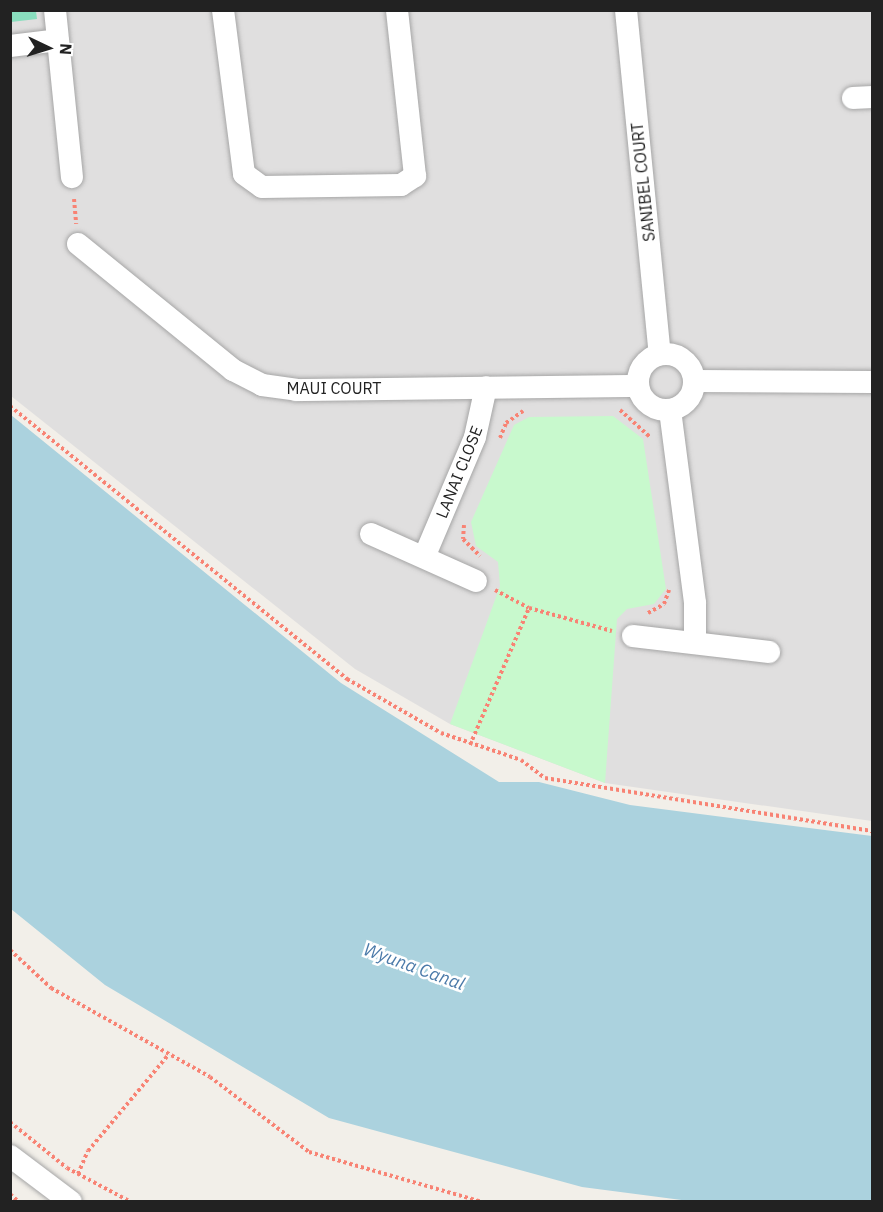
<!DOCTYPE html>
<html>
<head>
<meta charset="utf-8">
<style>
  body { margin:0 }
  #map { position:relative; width:883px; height:1212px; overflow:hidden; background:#f2efe9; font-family:"IBM Plex Sans",sans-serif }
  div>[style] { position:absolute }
  .residential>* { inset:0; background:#e0dfdf }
  .park>* { inset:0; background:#c8f9cd }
  .pitch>* { inset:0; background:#89debe }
  .water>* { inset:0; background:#abd2de }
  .path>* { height:4px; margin-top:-2px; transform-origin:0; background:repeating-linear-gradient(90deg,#f88374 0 3px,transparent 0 6px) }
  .roads { filter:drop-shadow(0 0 2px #a6a6a6) drop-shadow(0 0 2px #a6a6a6) }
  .minor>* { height:22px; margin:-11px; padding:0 11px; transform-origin:11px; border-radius:11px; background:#fff }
  .minor>.ring { margin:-11px; padding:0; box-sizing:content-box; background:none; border:22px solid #fff; border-radius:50% }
  span { translate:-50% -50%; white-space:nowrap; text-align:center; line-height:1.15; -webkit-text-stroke:5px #fff; paint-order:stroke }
  .street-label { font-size:16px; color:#222 }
  .water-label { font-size:18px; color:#4b7aa9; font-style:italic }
  .frame { position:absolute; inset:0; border:12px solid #222; pointer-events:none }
  .north { position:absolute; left:18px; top:18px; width:60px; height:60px; -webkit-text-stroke:4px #fff; paint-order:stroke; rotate:94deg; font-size:16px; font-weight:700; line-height:24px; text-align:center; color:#222 }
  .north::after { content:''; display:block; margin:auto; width:21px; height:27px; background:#222; clip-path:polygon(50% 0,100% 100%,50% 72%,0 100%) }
</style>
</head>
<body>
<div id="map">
  <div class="residential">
    <i style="clip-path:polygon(10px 11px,872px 11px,872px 821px,605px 783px,450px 724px,355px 669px,11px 396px)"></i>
  </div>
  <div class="park">
    <i style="clip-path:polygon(613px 416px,643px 439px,666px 589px,654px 604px,627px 609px,617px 619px,605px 783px,450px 724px,500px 586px,498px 562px,476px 546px,471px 522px,514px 425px,529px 417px)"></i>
  </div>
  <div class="pitch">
    <i style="clip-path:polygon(10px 11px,36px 11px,37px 19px,11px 22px)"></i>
  </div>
  <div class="water">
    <i style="clip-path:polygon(11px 415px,341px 683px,499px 782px,539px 782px,630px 805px,872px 836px,872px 1201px,697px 1202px,582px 1187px,329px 1118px,105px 985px,11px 909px)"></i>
  </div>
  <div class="path">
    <i style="left:74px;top:199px;width:25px;rotate:85deg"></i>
    <i style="left:10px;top:406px;width:434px;rotate:39deg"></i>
    <i style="left:347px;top:679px;width:108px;rotate:29.9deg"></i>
    <i style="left:441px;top:733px;width:84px;rotate:18.6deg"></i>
    <i style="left:521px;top:760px;width:30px;rotate:37deg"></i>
    <i style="left:545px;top:778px;width:331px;rotate:9.2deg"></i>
    <i style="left:620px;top:410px;width:40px;rotate:42deg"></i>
    <i style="left:500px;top:438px;width:16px;rotate:-68deg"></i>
    <i style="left:506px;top:423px;width:21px;rotate:-35deg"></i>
    <i style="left:464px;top:525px;width:14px;rotate:94deg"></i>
    <i style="left:463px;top:539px;width:24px;rotate:45deg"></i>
    <i style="left:495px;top:590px;width:38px;rotate:28deg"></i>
    <i style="left:529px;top:608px;width:86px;rotate:15.5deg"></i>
    <i style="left:648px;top:613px;width:18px;rotate:-29deg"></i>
    <i style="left:664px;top:604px;width:15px;rotate:-70deg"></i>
    <i style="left:470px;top:745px;width:149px;rotate:-66.7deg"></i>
    <i style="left:10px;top:950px;width:56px;rotate:42.8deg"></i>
    <i style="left:51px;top:988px;width:182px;rotate:29.2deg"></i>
    <i style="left:210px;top:1077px;width:124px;rotate:37.1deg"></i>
    <i style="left:309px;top:1152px;width:180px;rotate:16.1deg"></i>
    <i style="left:10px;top:1122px;width:73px;rotate:38.9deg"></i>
    <i style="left:67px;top:1168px;width:72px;rotate:28deg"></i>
    <i style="left:78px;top:1174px;width:25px;rotate:-67deg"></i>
    <i style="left:88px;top:1151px;width:126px;rotate:-50.1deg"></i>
    <i style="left:10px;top:1194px;width:12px;rotate:42deg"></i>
  </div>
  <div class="roads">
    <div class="minor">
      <i style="left:55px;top:10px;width:168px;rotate:84.2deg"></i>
      <i style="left:223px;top:10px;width:165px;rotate:82.7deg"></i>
      <i style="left:244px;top:174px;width:22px;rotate:36deg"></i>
      <i style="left:262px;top:187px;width:139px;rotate:-0.8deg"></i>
      <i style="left:401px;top:185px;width:17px;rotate:-33deg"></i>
      <i style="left:415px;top:176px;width:167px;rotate:-96.2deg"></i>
      <i style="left:626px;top:10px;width:346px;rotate:84.4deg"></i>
      <i style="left:10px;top:46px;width:48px;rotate:-7.1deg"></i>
      <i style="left:853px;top:98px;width:19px;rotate:-3deg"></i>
      <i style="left:78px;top:244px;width:200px;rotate:39.1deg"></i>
      <i style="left:233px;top:370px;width:33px;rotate:27deg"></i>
      <i style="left:262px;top:385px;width:34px;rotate:8deg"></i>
      <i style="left:296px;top:390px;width:342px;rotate:-0.7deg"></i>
      <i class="ring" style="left:638px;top:354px;width:34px;height:34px"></i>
      <i style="left:695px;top:381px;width:177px;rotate:0.3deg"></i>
      <i style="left:670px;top:410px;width:195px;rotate:82.6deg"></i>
      <i style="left:695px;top:603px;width:38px;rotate:90deg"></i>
      <i style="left:371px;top:534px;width:115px;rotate:24.1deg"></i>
      <i style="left:425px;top:555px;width:128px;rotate:-67deg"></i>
      <i style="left:475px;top:437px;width:51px;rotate:-77.6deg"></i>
      <i style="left:633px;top:636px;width:137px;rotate:6.7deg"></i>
      <i style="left:10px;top:1156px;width:76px;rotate:37deg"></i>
    </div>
  </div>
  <div class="street-label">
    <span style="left:643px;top:182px;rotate:-96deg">SANIBEL COURT</span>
    <span style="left:334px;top:388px">MAUI COURT</span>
    <span style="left:459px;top:472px;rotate:-68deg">LANAI CLOSE</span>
  </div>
  <div class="water-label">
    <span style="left:414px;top:967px;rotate:20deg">Wyuna Canal</span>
  </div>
  <div class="frame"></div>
  <div class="north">N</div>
</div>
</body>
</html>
